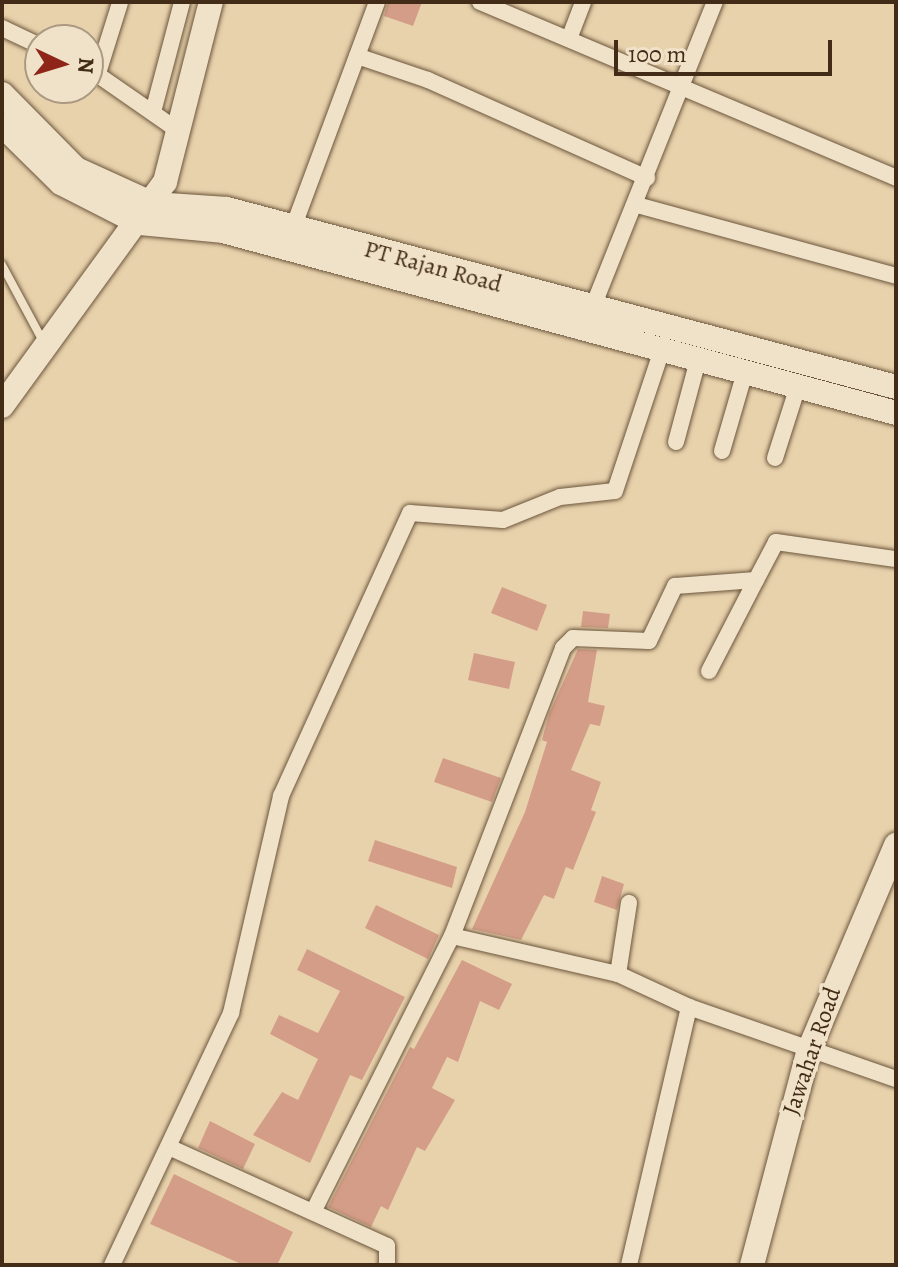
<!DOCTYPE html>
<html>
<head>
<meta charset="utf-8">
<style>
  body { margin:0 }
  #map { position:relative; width:898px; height:1267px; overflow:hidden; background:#e8d2ac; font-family:Alegreya,serif }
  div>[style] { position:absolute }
  .building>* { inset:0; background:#d49d87 }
  .roads { filter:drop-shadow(0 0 2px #6c563c) drop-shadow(0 0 2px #6c563c) }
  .lane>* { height:8px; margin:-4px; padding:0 4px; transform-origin:4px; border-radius:4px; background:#f0e2c9 }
  .street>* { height:16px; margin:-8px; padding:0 8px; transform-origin:8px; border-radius:8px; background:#f0e2c9 }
  .secondary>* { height:24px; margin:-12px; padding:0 12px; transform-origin:12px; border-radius:12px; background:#f0e2c9 }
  span { translate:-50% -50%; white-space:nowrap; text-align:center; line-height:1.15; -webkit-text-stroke:7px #f0e2c9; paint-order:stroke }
  .street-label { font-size:24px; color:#432c17 }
  .frame { position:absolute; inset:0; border:4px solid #432c17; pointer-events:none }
  .north { position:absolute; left:24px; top:24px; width:80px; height:80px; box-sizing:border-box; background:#f0e2c9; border:2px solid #ab9982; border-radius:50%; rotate:94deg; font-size:22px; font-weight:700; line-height:32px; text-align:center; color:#432c17 }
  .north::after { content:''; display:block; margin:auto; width:28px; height:36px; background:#8f2418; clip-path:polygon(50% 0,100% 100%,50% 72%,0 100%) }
  .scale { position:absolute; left:614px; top:40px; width:218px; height:36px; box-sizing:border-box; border:4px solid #432c17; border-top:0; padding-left:10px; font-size:24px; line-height:28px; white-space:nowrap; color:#432c17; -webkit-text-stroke:6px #f0e2c9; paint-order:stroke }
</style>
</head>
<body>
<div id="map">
  <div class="building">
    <i style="clip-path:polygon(388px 2px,422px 2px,413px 26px,384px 16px)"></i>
    <i style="clip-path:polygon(502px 587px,547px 605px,537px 631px,491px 613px)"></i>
    <i style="clip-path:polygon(583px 611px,610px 614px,608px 628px,581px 627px)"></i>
    <i style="clip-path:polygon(578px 649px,597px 650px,588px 702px,605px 706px,600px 726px,590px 724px,571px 770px,601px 782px,591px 810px,596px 812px,573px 870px,566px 867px,554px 899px,544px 895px,521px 940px,472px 929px,525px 812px,547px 742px,542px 740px,549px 714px)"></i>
    <i style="clip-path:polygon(474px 653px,515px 662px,509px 689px,468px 680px)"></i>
    <i style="clip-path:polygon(443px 758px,501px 778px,492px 802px,434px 782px)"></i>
    <i style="clip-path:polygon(375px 840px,457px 867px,452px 888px,368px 861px)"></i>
    <i style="clip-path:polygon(602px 876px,624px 884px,617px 910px,594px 902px)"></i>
    <i style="clip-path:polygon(376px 905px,439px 935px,428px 959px,365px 928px)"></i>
    <i style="clip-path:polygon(307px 949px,405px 997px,362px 1080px,350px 1075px,310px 1163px,253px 1135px,282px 1092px,298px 1100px,318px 1059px,270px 1034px,279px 1015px,318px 1033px,340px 991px,297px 970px)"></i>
    <i style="clip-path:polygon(462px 960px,512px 984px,499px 1010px,480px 1001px,458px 1062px,447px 1057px,432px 1088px,455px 1100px,425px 1151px,417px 1147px,388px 1210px,381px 1206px,371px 1227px,328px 1207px,410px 1047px,414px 1049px)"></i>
    <i style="clip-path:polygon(210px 1121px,255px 1144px,243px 1169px,198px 1148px)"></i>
    <i style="clip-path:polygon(174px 1174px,293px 1232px,277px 1265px,239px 1263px,150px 1224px)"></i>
  </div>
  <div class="roads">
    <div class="lane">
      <i style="left:2px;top:265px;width:86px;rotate:61.7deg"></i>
    </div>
    <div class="street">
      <i style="left:480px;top:2px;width:452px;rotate:22.9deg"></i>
      <i style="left:2px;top:28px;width:42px;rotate:25.3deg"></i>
      <i style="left:569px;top:39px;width:40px;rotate:-69deg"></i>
      <i style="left:357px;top:56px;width:75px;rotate:18.7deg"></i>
      <i style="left:428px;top:80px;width:240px;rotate:24.1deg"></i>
      <i style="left:88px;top:68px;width:112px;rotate:34.8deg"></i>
      <i style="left:98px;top:73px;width:73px;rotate:-72.6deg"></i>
      <i style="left:153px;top:112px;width:114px;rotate:-75.2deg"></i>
      <i style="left:637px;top:205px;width:269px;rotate:15.3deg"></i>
      <i style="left:293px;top:228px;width:241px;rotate:-69.6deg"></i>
      <i style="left:590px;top:314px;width:336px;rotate:-68.2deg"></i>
      <i style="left:676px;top:442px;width:85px;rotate:-75deg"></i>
      <i style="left:722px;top:451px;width:82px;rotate:-73.8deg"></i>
      <i style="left:775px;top:458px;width:76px;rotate:-72.3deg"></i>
      <i style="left:709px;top:671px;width:102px;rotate:-62.7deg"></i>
      <i style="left:452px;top:936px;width:170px;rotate:12.9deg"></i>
      <i style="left:618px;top:974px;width:78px;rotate:24.9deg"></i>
      <i style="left:689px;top:1007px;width:219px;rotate:19.2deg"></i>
      <i style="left:618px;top:974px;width:72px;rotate:-81.2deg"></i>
      <i style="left:171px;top:1148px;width:237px;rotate:24.4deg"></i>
      <i style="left:387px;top:1246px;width:19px;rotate:90deg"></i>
      <i style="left:313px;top:1212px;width:309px;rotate:-63.3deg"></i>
      <i style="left:452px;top:936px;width:309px;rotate:-68.9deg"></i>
      <i style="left:563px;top:648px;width:14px;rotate:-45deg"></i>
      <i style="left:573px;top:638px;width:76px;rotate:2.3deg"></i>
      <i style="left:649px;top:641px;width:61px;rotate:-64.7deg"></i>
      <i style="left:675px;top:586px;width:81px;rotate:-4.2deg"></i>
      <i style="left:756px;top:580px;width:43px;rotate:-62.2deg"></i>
      <i style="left:776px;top:542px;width:121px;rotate:8.1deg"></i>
      <i style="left:112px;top:1265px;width:279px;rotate:-64.7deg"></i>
      <i style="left:231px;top:1013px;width:223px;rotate:-77deg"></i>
      <i style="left:281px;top:796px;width:311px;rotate:-65.5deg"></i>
      <i style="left:410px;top:513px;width:93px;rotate:4.3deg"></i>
      <i style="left:503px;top:520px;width:61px;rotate:-22deg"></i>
      <i style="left:560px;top:497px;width:55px;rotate:-6.2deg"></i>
      <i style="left:615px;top:491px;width:149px;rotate:-71.6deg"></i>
      <i style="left:629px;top:1265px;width:265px;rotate:-76.9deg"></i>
    </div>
    <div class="secondary">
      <i style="left:2px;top:94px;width:105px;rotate:45.4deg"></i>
      <i style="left:76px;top:169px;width:85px;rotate:24.4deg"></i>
      <i style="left:153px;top:204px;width:74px;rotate:3.9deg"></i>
      <i style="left:227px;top:209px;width:692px;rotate:14.9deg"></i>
      <i style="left:2px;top:125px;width:83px;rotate:44.5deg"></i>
      <i style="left:61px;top:183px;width:88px;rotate:27.1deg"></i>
      <i style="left:139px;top:223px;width:84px;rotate:5.4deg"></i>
      <i style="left:223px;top:231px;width:697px;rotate:15.13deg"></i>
      <i style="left:2px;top:406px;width:277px;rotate:-54deg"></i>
      <i style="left:165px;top:182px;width:186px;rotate:-75.7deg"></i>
      <i style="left:752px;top:1265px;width:222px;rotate:-75.2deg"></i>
      <i style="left:809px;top:1050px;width:223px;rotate:-67deg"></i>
    </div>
  </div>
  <div class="street-label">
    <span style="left:433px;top:267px;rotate:15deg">PT Rajan Road</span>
    <span style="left:812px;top:1051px;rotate:-71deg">Jawahar Road</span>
  </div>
  <div class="frame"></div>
  <div class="north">N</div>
  <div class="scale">100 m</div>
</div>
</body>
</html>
